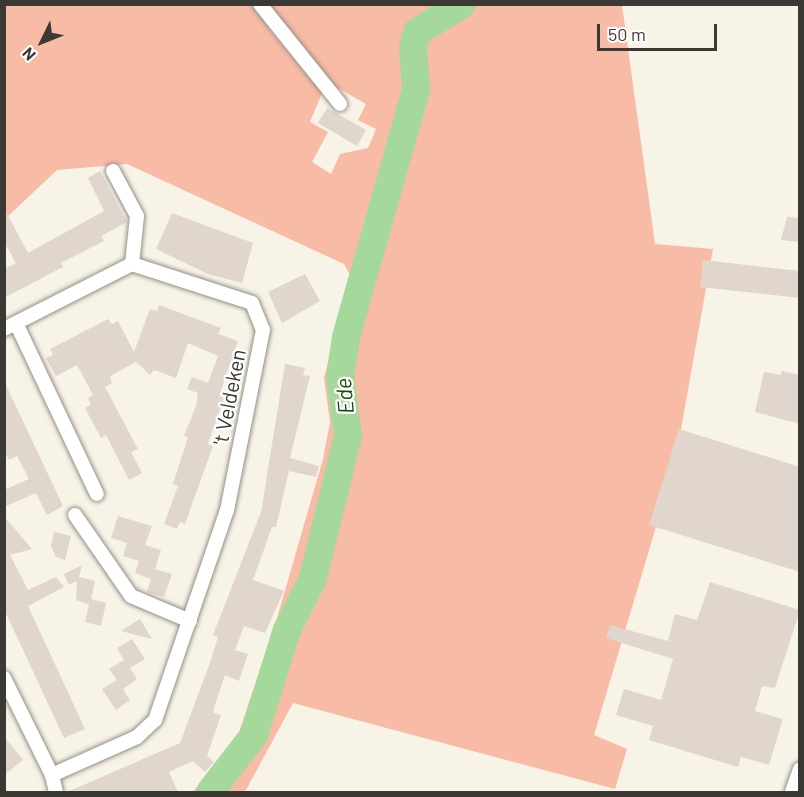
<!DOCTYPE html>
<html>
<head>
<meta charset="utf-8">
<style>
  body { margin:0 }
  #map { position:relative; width:804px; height:797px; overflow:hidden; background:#f7f3e7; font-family:Barlow,sans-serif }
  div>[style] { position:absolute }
  .green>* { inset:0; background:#f8bba6 }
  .river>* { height:28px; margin:-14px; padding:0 14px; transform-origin:14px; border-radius:14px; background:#a5d89b }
  .building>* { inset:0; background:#e0d6cd }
  .roads { filter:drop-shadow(0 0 2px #949085) drop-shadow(0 0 2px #949085) }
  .minor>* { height:14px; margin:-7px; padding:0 7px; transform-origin:7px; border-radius:7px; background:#fff }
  span { translate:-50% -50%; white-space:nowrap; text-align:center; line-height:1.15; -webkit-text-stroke:4.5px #fff; paint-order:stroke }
  .street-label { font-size:21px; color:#3a3934 }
  .water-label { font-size:22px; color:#1a4b0f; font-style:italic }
  .frame { position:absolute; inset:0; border:6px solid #3a3934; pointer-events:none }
  .north { position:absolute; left:12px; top:12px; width:60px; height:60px; -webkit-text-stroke:4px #fff; paint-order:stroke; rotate:227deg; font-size:16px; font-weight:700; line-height:24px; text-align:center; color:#3a3934 }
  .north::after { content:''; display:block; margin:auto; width:21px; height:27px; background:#3a3934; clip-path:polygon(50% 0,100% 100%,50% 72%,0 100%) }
  .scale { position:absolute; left:597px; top:24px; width:120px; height:27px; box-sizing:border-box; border:3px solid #3a3934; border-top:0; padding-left:8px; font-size:18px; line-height:21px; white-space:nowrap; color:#3a3934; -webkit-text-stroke:4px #fff; paint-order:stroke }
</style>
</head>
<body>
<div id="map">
  <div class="green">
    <i style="clip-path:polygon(5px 5px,255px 5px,269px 29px,322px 93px,310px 122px,328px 132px,312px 162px,331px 174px,340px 154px,368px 148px,376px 129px,358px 120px,366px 104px,331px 84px,268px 5px,443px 5px,426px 13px,411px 27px,406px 45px,409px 73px,405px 117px,380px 206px,393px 211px,415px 132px,424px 50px,429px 36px,441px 23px,479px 5px,622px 5px,655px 244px,713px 249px,675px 463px,594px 735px,627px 749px,615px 789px,293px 703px,245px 792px,193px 792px,239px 732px,275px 625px,323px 459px,330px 422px,324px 378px,351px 277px,344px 264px,127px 164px,57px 170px,5px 219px)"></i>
  </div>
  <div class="river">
    <i style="left:210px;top:792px;width:72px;rotate:-52.3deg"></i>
    <i style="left:254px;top:735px;width:110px;rotate:-72.6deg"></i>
    <i style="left:287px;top:630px;width:58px;rotate:-63.4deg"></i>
    <i style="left:313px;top:578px;width:146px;rotate:-76.2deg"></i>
    <i style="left:348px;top:436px;width:61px;rotate:-97.6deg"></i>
    <i style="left:340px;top:376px;width:39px;rotate:-81deg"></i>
    <i style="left:346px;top:337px;width:258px;rotate:-74.2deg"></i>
    <i style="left:416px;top:89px;width:41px;rotate:-94.2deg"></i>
    <i style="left:413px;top:48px;width:16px;rotate:-76deg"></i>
    <i style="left:417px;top:32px;width:53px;rotate:-31.9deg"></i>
  </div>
  <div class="building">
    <i style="clip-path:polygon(327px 108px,366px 130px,357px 146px,318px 123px)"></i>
    <i style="clip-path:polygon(100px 171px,127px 222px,101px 236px,104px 241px,61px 263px,63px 267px,4px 298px,4px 269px,16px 263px,4px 242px,4px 208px,28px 253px,104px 211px,88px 178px)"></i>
    <i style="clip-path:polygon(172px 213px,253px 243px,242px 283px,208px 274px,156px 249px)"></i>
    <i style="clip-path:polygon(787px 217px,800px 218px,800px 242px,781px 240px)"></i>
    <i style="clip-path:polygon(703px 260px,800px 271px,800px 298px,700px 287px)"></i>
    <i style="clip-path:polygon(305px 274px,320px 301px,282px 323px,268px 292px)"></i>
    <i style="clip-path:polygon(159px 305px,221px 328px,218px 334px,238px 341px,219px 396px,224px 398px,208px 444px,213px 446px,185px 524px,180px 522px,177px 529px,164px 524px,178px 486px,173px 484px,188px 437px,184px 436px,196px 406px,198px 393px,187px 389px,192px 377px,208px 383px,218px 356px,188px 343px,176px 378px,154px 370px,150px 375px,136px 362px,110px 376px,112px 383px,105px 387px,138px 449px,131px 452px,142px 473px,129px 480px,106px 435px,101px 438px,85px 408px,91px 405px,88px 398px,93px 395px,77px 365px,56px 376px,46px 358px,53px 355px,50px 349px,108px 319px,112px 324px,118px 321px,134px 352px,150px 309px,157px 311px)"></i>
    <i style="clip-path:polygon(285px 364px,305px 368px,303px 375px,310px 376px,290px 458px,319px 466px,316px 477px,289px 471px,276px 527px,272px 527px,253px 580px,284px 591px,265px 633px,244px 626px,235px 650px,248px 654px,239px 681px,225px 675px,214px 708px,214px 713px,221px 715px,207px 756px,214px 762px,205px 772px,193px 761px,169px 772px,178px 792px,67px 792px,180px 743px,211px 660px,218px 637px,213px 635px,261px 512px)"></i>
    <i style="clip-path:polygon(782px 371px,800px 375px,800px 424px,755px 412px,764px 372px,781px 375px)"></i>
    <i style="clip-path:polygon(4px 381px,63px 506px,47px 515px,36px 493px,4px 507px,4px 490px,29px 479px,17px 456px,9px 460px,4px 451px)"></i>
    <i style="clip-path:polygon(679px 429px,800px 467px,800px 572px,649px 525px)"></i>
    <i style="clip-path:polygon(4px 516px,32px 549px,10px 555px,28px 590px,56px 577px,64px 587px,28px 606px,85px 729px,64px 738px,4px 609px)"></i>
    <i style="clip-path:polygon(118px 516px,152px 526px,145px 545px,161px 550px,155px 569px,172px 574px,164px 597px,147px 592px,151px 579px,135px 573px,139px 561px,123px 556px,127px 543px,111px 538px)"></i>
    <i style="clip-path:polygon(54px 532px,71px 536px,65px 560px,56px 557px,51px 546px)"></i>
    <i style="clip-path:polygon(82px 565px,79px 577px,95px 581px,91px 599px,106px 603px,101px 626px,85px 622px,89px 604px,76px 600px,77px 581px,69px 585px,64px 574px)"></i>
    <i style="clip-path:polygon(710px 582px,800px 610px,775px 688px,762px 686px,755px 711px,783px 719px,769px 765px,741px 757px,738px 767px,649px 740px,653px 726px,616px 715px,624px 689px,661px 700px,673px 659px,606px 638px,610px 625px,668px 641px,675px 614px,697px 620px)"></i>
    <i style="clip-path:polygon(140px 619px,152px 639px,121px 631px)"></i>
    <i style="clip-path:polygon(132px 639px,145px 659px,130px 668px,137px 679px,123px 689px,130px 700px,116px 710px,102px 689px,117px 680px,109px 669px,124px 660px,117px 648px)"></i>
    <i style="clip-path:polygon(4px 736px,23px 760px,4px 775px)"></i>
  </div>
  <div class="roads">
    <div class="minor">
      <i style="left:260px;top:4px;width:128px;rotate:51.3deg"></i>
      <i style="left:113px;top:171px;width:51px;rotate:61.9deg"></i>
      <i style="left:137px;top:216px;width:48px;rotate:95.9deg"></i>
      <i style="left:16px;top:323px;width:189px;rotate:64.7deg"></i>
      <i style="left:4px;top:329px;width:144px;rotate:-26.9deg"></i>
      <i style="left:132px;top:264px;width:126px;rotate:18deg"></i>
      <i style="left:252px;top:303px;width:29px;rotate:68deg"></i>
      <i style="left:263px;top:330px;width:184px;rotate:101.3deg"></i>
      <i style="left:227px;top:510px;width:222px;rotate:108.9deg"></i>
      <i style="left:155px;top:720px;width:25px;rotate:137deg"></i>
      <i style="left:137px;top:737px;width:93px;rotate:155.9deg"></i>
      <i style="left:75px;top:515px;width:98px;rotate:55.3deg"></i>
      <i style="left:131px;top:596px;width:64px;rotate:23deg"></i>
      <i style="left:4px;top:678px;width:108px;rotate:63.7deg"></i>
      <i style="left:52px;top:775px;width:17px;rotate:77deg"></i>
      <i style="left:792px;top:792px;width:24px;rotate:-71deg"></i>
    </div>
  </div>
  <div class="street-label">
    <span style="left:229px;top:397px;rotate:-79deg">'t Veldeken</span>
  </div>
  <div class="water-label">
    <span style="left:344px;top:396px;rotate:-95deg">Ede</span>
  </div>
  <div class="frame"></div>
  <div class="north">N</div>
  <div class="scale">50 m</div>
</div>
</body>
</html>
